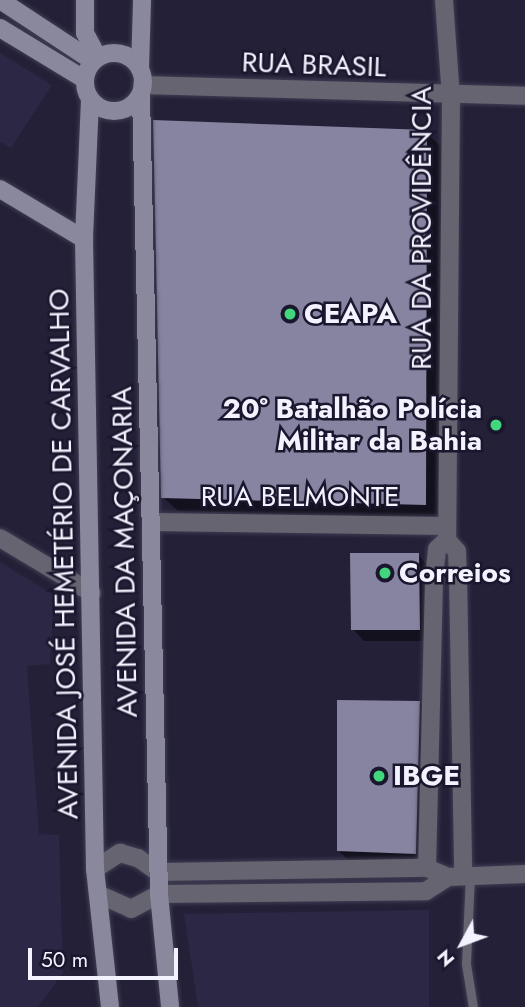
<!DOCTYPE html>
<html>
<head>
<meta charset="utf-8">
<style>
  body { margin:0 }
  #map { position:relative; width:525px; height:1007px; overflow:hidden; background:#232037; font-family:Jost,sans-serif }
  div>[style] { position:absolute }
  .built>* { inset:0; background:#2b2745 }
  .shadow>* { inset:0; background:#0007 }
  .building>* { inset:0; background:#8684a1 }
  .roads { filter:drop-shadow(0 0 2px #403d53) drop-shadow(0 0 2px #403d53) }
  .lane>* { height:9px; margin:-4.5px; padding:0 4.5px; transform-origin:4.5px; border-radius:4.5px; background:#656470 }
  .street>* { height:18px; margin:-9px; padding:0 9px; transform-origin:9px; border-radius:9px; background:#656470 }
  .secondary>* { height:18px; margin:-9px; padding:0 9px; transform-origin:9px; border-radius:9px; background:#89889c }
  .secondary>.ring { margin:-9px; padding:0; box-sizing:content-box; background:none; border:18px solid #89889c; border-radius:50% }
  .dots>* { width:19px; height:19px; translate:-50% -50%; box-sizing:border-box; border:4px solid #1a162d; border-radius:50% }
  span { translate:-50% -50%; white-space:nowrap; text-align:center; line-height:1.15; -webkit-text-stroke:5px #1a162d; paint-order:stroke }
  .street-label { font-size:28px; color:#f3f2ff }
  .poi-label { font-size:28px; color:#f3f2ff; font-weight:700 }
  .left { translate:0 -50%; text-align:left }
  .right { translate:-100% -50%; text-align:right }
  .north { position:absolute; left:427px; top:909px; width:70px; height:70px; -webkit-text-stroke:5px #1a162d; paint-order:stroke; rotate:229deg; font-size:19px; font-weight:700; line-height:28px; text-align:center; color:#f3f2ff }
  .north::after { content:''; display:block; margin:auto; width:24px; height:32px; background:#f3f2ff; clip-path:polygon(50% 0,100% 100%,50% 72%,0 100%) }
  .scale { position:absolute; left:28px; top:948px; width:150px; height:32px; box-sizing:border-box; border:4px solid #f3f2ff; border-top:0; padding-left:9px; font-size:21px; line-height:24px; white-space:nowrap; color:#f3f2ff; -webkit-text-stroke:5px #1a162d; paint-order:stroke }
</style>
</head>
<body>
<div id="map">
  <div class="built">
    <i style="clip-path:polygon(0 53px,52px 85px,11px 148px,0 142px)"></i>
    <i style="clip-path:polygon(0 562px,54px 595px,50px 664px,27px 666px,39px 834px,59px 835px,63px 973px,38px 1007px,0 1007px)"></i>
    <i style="clip-path:polygon(429px 910px,429px 1007px,198px 1007px,184px 914px)"></i>
  </div>
  <div class="shadow">
    <i style="clip-path:polygon(426px 132px,441px 147px,440px 518px,178px 511px,163px 497px)"></i>
    <i style="clip-path:polygon(418px 555px,430px 567px,431px 641px,364px 641px,353px 629px)"></i>
    <i style="clip-path:polygon(419px 702px,434px 717px,430px 867px,353px 865px,339px 851px)"></i>
  </div>
  <div class="building">
    <i style="clip-path:polygon(153px 120px,427px 130px,426px 505px,161px 498px)"></i>
    <i style="clip-path:polygon(350px 553px,419px 553px,420px 630px,351px 630px)"></i>
    <i style="clip-path:polygon(337px 700px,420px 701px,416px 854px,337px 851px)"></i>
  </div>
  <div class="roads">
    <div class="lane">
      <i style="left:470px;top:875px;width:89px;rotate:92.6deg"></i>
      <i style="left:466px;top:964px;width:44px;rotate:80.8deg"></i>
    </div>
    <div class="street">
      <i style="left:444px;top:0;width:97px;rotate:85.9deg"></i>
      <i style="left:451px;top:97px;width:443px;rotate:90.5deg"></i>
      <i style="left:447px;top:540px;width:15px;rotate:48deg"></i>
      <i style="left:457px;top:551px;width:24px;rotate:88deg"></i>
      <i style="left:458px;top:575px;width:300px;rotate:89deg"></i>
      <i style="left:142px;top:85px;width:383px;rotate:1.6deg"></i>
      <i style="left:152px;top:522px;width:295px;rotate:0.8deg"></i>
      <i style="left:0;top:538px;width:107px;rotate:30.9deg"></i>
      <i style="left:427px;top:868px;width:290px;rotate:-88.6deg"></i>
      <i style="left:434px;top:578px;width:29px;rotate:-84deg"></i>
      <i style="left:437px;top:549px;width:13px;rotate:-42deg"></i>
      <i style="left:95px;top:869px;width:30px;rotate:-33deg"></i>
      <i style="left:120px;top:853px;width:19px;rotate:16deg"></i>
      <i style="left:138px;top:858px;width:24px;rotate:35deg"></i>
      <i style="left:158px;top:872px;width:269px;rotate:-0.9deg"></i>
      <i style="left:427px;top:868px;width:23px;rotate:23deg"></i>
      <i style="left:98px;top:894px;width:36px;rotate:24deg"></i>
      <i style="left:131px;top:909px;width:32px;rotate:-28deg"></i>
      <i style="left:159px;top:894px;width:267px;rotate:-0.6deg"></i>
      <i style="left:426px;top:891px;width:26px;rotate:-32deg"></i>
      <i style="left:448px;top:877px;width:77px;rotate:-2.2deg"></i>
    </div>
    <div class="secondary">
      <i style="left:0;top:0;width:111px;rotate:33.3deg"></i>
      <i style="left:85px;top:0;width:33px;rotate:90deg"></i>
      <i style="left:85px;top:33px;width:27px;rotate:62deg"></i>
      <i style="left:0;top:28px;width:98px;rotate:31.3deg"></i>
      <i class="ring" style="left:85px;top:53px;width:40px;height:40px"></i>
      <i style="left:140px;top:69px;width:69px;rotate:-88.3deg"></i>
      <i style="left:141px;top:94px;width:800px;rotate:88.71deg"></i>
      <i style="left:159px;top:894px;width:114px;rotate:84.4deg"></i>
      <i style="left:90px;top:100px;width:139px;rotate:92.5deg"></i>
      <i style="left:84px;top:239px;width:630px;rotate:89deg"></i>
      <i style="left:95px;top:869px;width:139px;rotate:83.8deg"></i>
      <i style="left:0;top:189px;width:98px;rotate:30.8deg"></i>
    </div>
  </div>
  <div class="dots">
    <i style="left:290px;top:314px;background:#42d77c"></i>
    <i style="left:496px;top:425px;background:#42d77c"></i>
    <i style="left:385px;top:573px;background:#42d77c"></i>
    <i style="left:379px;top:776px;background:#42d77c"></i>
  </div>
  <div class="street-label">
    <span style="left:314px;top:65px;rotate:2deg">RUA BRASIL</span>
    <span style="left:422px;top:228px;rotate:-90deg">RUA DA PROVIDÊNCIA</span>
    <span style="left:300px;top:497px">RUA BELMONTE</span>
    <span style="left:125px;top:552px;rotate:-91deg">AVENIDA DA MAÇONARIA</span>
    <span style="left:64px;top:554px;rotate:-91deg">AVENIDA JOSÉ HEMETÉRIO DE CARVALHO</span>
  </div>
  <div class="poi-label">
    <span class="left" style="left:304px;top:314px">CEAPA</span>
    <span class="right" style="left:482px;top:425px">20º Batalhão Polícia<br>Militar da Bahia</span>
    <span class="left" style="left:399px;top:573px">Correios</span>
    <span class="left" style="left:393px;top:776px">IBGE</span>
  </div>
  <div class="north">N</div>
  <div class="scale">50 m</div>
</div>
</body>
</html>
